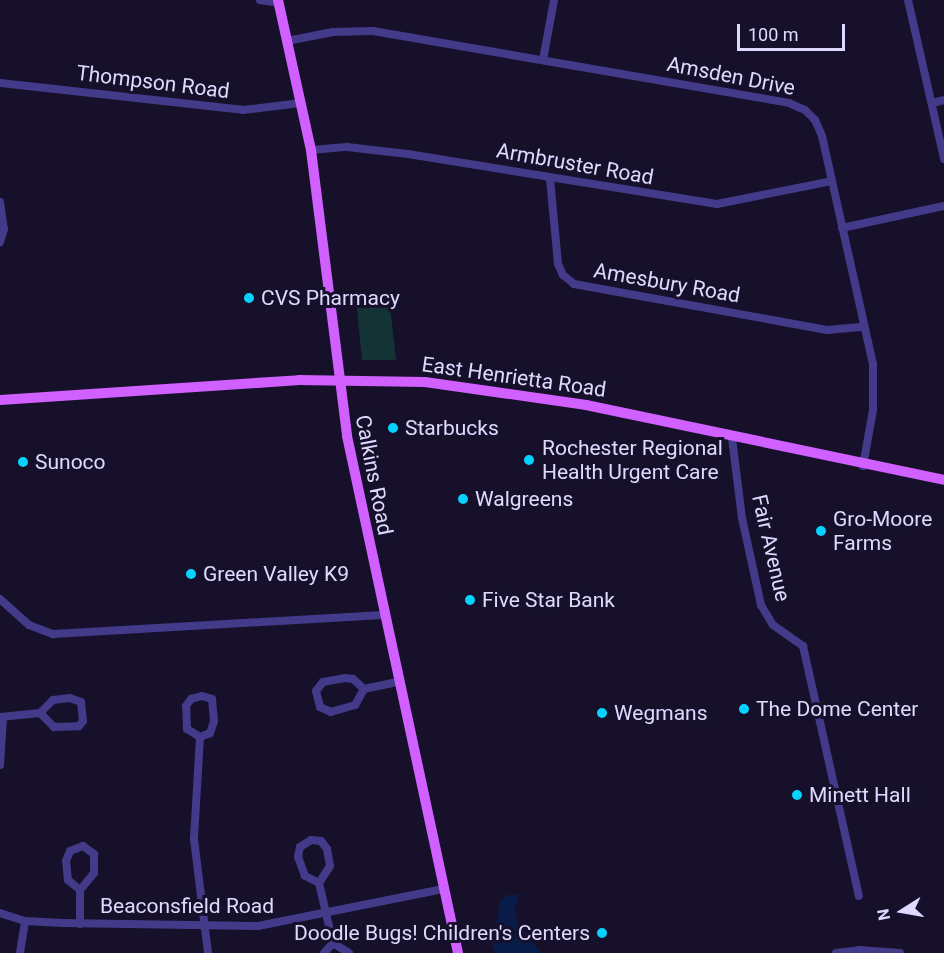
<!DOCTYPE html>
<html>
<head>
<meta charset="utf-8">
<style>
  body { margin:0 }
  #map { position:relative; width:944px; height:953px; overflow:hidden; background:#16102a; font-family:Roboto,sans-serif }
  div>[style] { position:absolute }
  .green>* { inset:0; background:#133334 }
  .water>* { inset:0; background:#091b49 }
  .minor>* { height:8px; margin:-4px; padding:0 4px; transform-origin:4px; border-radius:4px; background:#433a8a }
  .major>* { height:10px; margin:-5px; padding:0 5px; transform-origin:5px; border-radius:5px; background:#d060ff }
  .dots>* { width:16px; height:16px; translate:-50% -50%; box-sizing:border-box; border:3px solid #16102a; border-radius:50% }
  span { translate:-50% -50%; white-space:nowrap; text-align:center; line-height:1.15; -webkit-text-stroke:6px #16102a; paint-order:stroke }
  .street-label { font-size:21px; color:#e0d9ff }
  .poi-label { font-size:21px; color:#e0d9ff }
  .left { translate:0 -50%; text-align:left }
  .right { translate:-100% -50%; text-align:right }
  .north { position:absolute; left:872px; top:881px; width:60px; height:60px; -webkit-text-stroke:4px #16102a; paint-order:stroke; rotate:259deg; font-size:16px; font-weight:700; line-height:24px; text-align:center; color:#e0d9ff }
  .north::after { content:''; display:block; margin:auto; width:21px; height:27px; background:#e0d9ff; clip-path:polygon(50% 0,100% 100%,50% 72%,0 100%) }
  .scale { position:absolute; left:737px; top:24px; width:108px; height:27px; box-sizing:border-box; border:3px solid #e0d9ff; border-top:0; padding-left:8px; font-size:18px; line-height:21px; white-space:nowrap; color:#e0d9ff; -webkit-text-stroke:4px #16102a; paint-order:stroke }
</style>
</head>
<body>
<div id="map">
  <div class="green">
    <i style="clip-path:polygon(389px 297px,396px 360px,362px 360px,356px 299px)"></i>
  </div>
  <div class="water">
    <i style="clip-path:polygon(507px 895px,519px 895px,515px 909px,517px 922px,541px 953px,496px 953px,493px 948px,490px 935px,498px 917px,500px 901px)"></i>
  </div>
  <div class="minor">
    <i style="left:260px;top:0;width:18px;rotate:9deg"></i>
    <i style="left:908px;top:0;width:163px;rotate:77.2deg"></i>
    <i style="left:287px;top:41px;width:47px;rotate:-11.1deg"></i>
    <i style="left:333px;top:32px;width:40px;rotate:-1.4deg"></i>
    <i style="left:373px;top:31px;width:422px;rotate:9.8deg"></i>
    <i style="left:789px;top:103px;width:17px;rotate:24deg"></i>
    <i style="left:805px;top:110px;width:14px;rotate:45deg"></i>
    <i style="left:815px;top:120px;width:17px;rotate:66deg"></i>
    <i style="left:822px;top:136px;width:234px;rotate:77.4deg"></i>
    <i style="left:873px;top:364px;width:46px;rotate:90deg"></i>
    <i style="left:873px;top:410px;width:57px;rotate:100.1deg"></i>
    <i style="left:543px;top:60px;width:61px;rotate:-79.6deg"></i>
    <i style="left:0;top:83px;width:244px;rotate:6.3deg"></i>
    <i style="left:243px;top:110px;width:58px;rotate:-6.9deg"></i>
    <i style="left:932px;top:103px;width:12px;rotate:-14deg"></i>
    <i style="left:311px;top:150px;width:36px;rotate:-5deg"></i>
    <i style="left:347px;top:147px;width:61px;rotate:6.5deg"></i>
    <i style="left:408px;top:154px;width:313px;rotate:9.2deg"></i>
    <i style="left:717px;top:204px;width:117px;rotate:-11.3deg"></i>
    <i style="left:550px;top:179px;width:85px;rotate:84.6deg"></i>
    <i style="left:558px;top:264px;width:12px;rotate:66deg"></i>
    <i style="left:563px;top:275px;width:14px;rotate:39deg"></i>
    <i style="left:574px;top:284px;width:257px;rotate:10.3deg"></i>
    <i style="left:827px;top:330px;width:37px;rotate:-5deg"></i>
    <i style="left:0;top:202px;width:27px;rotate:82deg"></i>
    <i style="left:4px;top:229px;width:14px;rotate:107deg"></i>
    <i style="left:842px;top:228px;width:104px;rotate:-12.2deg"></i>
    <i style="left:732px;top:438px;width:81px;rotate:82.9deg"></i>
    <i style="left:742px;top:518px;width:89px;rotate:77.7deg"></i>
    <i style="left:761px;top:605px;width:23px;rotate:59deg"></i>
    <i style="left:773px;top:625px;width:37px;rotate:35deg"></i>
    <i style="left:803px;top:646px;width:256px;rotate:77.4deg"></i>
    <i style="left:0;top:599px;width:39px;rotate:42deg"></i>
    <i style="left:29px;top:625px;width:26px;rotate:21deg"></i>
    <i style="left:53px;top:634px;width:330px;rotate:-3.3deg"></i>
    <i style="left:364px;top:689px;width:18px;rotate:119deg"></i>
    <i style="left:355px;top:705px;width:25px;rotate:164deg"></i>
    <i style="left:331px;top:712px;width:12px;rotate:-156deg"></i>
    <i style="left:320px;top:707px;width:16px;rotate:-104deg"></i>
    <i style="left:316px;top:691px;width:11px;rotate:-52deg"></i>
    <i style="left:323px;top:682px;width:22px;rotate:-10deg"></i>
    <i style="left:345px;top:678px;width:8px;rotate:7deg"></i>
    <i style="left:353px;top:679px;width:15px;rotate:42deg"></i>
    <i style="left:364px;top:689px;width:35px;rotate:-12deg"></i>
    <i style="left:202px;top:696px;width:10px;rotate:17deg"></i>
    <i style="left:212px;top:699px;width:22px;rotate:85deg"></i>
    <i style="left:214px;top:721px;width:13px;rotate:108deg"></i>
    <i style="left:210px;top:733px;width:11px;rotate:158deg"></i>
    <i style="left:200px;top:737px;width:15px;rotate:-148deg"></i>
    <i style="left:187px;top:729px;width:23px;rotate:-92deg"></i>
    <i style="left:186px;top:706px;width:9px;rotate:-54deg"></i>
    <i style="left:191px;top:699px;width:11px;rotate:-15deg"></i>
    <i style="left:0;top:717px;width:40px;rotate:-5.7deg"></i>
    <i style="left:40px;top:713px;width:20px;rotate:45deg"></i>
    <i style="left:54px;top:727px;width:25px;rotate:-2deg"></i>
    <i style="left:79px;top:726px;width:6px;rotate:-51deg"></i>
    <i style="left:83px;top:721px;width:19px;rotate:-96deg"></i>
    <i style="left:81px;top:702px;width:12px;rotate:-160deg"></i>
    <i style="left:70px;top:698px;width:17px;rotate:173deg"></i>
    <i style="left:53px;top:700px;width:18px;rotate:135deg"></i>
    <i style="left:200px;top:737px;width:102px;rotate:93.4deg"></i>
    <i style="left:194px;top:839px;width:115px;rotate:83deg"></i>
    <i style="left:0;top:765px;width:48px;rotate:-86.4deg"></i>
    <i style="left:319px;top:883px;width:16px;rotate:-153deg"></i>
    <i style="left:305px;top:876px;width:20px;rotate:-110deg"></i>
    <i style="left:298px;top:857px;width:10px;rotate:-79deg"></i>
    <i style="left:300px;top:847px;width:13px;rotate:-32deg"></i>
    <i style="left:311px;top:840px;width:10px;rotate:6deg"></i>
    <i style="left:321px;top:841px;width:10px;rotate:53deg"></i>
    <i style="left:327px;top:849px;width:17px;rotate:80deg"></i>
    <i style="left:330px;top:866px;width:20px;rotate:123deg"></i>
    <i style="left:319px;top:883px;width:62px;rotate:76.9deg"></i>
    <i style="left:80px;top:890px;width:16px;rotate:-140deg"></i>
    <i style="left:68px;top:880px;width:19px;rotate:-96deg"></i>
    <i style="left:66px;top:861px;width:11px;rotate:-68deg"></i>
    <i style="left:70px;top:851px;width:14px;rotate:-21deg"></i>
    <i style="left:83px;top:846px;width:14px;rotate:36deg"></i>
    <i style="left:94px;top:854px;width:19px;rotate:90deg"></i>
    <i style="left:94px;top:873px;width:22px;rotate:129deg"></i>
    <i style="left:80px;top:890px;width:34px;rotate:90deg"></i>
    <i style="left:0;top:913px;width:26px;rotate:18deg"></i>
    <i style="left:25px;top:921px;width:37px;rotate:3deg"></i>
    <i style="left:62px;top:923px;width:196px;rotate:0.9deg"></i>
    <i style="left:258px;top:926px;width:189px;rotate:-11.3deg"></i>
    <i style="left:333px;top:943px;width:19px;rotate:32deg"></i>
    <i style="left:20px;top:953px;width:32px;rotate:-81deg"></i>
    <i style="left:324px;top:953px;width:13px;rotate:-48deg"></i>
    <i style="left:836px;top:953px;width:23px;rotate:-7deg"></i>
    <i style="left:859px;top:950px;width:41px;rotate:4.2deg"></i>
  </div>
  <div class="major">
    <i style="left:278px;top:0;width:154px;rotate:77.6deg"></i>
    <i style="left:311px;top:150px;width:288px;rotate:82.8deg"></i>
    <i style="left:347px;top:436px;width:529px;rotate:77.88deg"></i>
    <i style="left:0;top:400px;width:300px;rotate:-3.8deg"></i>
    <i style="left:299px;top:380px;width:126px;rotate:0.9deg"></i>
    <i style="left:425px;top:382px;width:163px;rotate:8.1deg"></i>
    <i style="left:586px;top:405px;width:366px;rotate:11.8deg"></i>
  </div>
  <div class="dots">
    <i style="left:249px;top:298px;background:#05d2ff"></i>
    <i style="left:393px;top:428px;background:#05d2ff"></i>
    <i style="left:529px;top:460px;background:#05d2ff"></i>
    <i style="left:23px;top:462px;background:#05d2ff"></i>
    <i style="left:463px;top:499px;background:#05d2ff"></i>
    <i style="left:821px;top:531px;background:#05d2ff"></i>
    <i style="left:191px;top:574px;background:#05d2ff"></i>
    <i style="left:470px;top:600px;background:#05d2ff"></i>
    <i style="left:744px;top:709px;background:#05d2ff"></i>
    <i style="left:602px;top:713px;background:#05d2ff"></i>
    <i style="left:797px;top:795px;background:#05d2ff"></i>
    <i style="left:602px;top:933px;background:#05d2ff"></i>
  </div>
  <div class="street-label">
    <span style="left:731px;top:76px;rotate:11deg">Amsden Drive</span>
    <span style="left:153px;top:82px;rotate:7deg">Thompson Road</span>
    <span style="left:575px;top:164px;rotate:10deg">Armbruster Road</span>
    <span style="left:667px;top:283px;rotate:10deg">Amesbury Road</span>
    <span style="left:514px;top:377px;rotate:8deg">East Henrietta Road</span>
    <span style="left:374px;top:475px;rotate:79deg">Calkins Road</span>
    <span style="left:771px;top:548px;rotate:77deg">Fair Avenue</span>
    <span style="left:187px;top:906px">Beaconsfield Road</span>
  </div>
  <div class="poi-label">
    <span class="left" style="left:261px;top:298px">CVS Pharmacy</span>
    <span class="left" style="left:405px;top:428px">Starbucks</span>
    <span class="left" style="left:542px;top:460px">Rochester Regional<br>Health Urgent Care</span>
    <span class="left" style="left:35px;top:462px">Sunoco</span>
    <span class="left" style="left:475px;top:499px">Walgreens</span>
    <span class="left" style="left:833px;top:531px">Gro-Moore<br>Farms</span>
    <span class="left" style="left:203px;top:574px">Green Valley K9</span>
    <span class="left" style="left:482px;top:600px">Five Star Bank</span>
    <span class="left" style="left:756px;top:709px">The Dome Center</span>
    <span class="left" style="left:614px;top:713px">Wegmans</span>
    <span class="left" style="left:809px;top:795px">Minett Hall</span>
    <span class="right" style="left:590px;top:933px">Doodle Bugs! Children's Centers</span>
  </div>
  <div class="north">N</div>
  <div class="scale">100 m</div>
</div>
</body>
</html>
